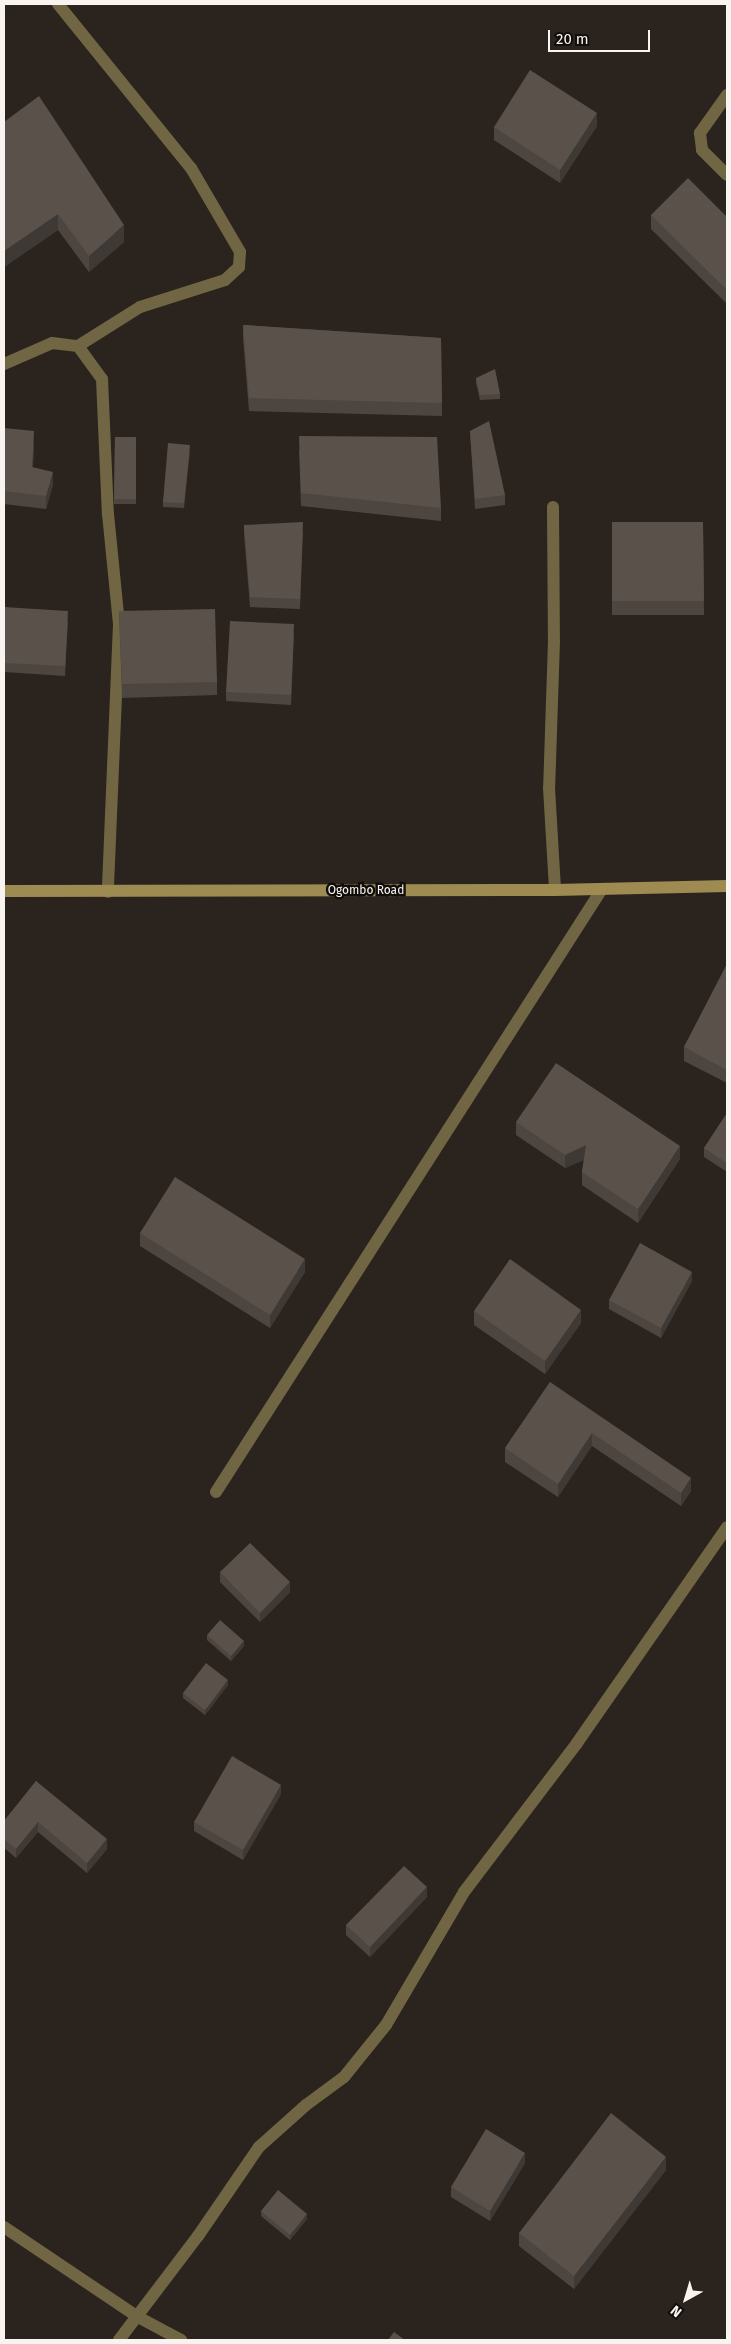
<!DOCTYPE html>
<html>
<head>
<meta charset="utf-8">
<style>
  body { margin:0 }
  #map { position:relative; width:731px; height:2344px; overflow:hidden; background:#2b231d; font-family:"Fira Sans",sans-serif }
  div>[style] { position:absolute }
  .minor>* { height:12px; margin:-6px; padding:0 6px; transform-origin:6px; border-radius:6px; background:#716643 }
  .secondary>* { height:12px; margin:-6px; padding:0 6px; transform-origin:6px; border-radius:6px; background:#9d8b51 }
  .wall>* { inset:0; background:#4d4640 }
  .shaded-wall>* { inset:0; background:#3e3934 }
  .building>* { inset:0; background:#59514a }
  span { translate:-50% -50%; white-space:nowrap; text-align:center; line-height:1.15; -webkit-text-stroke:5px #110d0b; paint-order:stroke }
  .street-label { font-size:12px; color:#f9f4f0 }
  .frame { position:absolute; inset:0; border:5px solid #f9f4f0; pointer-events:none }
  .north { position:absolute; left:661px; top:2274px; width:50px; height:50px; -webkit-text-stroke:4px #110d0b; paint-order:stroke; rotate:219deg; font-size:14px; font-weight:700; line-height:20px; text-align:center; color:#f9f4f0 }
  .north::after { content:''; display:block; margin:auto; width:18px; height:22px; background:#f9f4f0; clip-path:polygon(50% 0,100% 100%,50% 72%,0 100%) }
  .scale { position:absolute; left:548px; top:30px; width:102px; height:22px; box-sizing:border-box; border:2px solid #f9f4f0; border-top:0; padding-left:6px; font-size:15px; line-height:18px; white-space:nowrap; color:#f9f4f0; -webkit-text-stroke:4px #110d0b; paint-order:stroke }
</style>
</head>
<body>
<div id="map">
  <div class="minor">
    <i style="left:58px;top:4px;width:211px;rotate:51deg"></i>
    <i style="left:191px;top:168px;width:97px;rotate:59.7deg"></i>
    <i style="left:240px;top:252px;width:15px;rotate:94deg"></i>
    <i style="left:239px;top:267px;width:19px;rotate:137deg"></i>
    <i style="left:225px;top:280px;width:89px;rotate:162.4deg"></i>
    <i style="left:140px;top:307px;width:73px;rotate:147.8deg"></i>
    <i style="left:727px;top:95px;width:47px;rotate:125.4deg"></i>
    <i style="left:700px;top:133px;width:17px;rotate:83deg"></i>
    <i style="left:702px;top:150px;width:35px;rotate:45deg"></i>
    <i style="left:4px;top:364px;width:52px;rotate:-23.6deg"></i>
    <i style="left:52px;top:343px;width:26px;rotate:7deg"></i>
    <i style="left:78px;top:346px;width:41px;rotate:54deg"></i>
    <i style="left:102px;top:379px;width:135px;rotate:87.5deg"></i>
    <i style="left:108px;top:514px;width:111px;rotate:84.3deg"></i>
    <i style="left:119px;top:624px;width:268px;rotate:92.4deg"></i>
    <i style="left:553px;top:507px;width:134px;rotate:89.6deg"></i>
    <i style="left:554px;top:641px;width:147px;rotate:91.9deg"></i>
    <i style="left:549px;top:788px;width:102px;rotate:86.6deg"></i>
    <i style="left:216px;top:1492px;width:716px;rotate:-57.38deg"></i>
    <i style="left:4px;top:2227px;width:161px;rotate:33.9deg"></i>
    <i style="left:138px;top:2317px;width:49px;rotate:28.1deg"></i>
    <i style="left:119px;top:2340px;width:131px;rotate:-52.8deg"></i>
    <i style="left:198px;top:2236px;width:108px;rotate:-55.6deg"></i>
    <i style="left:259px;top:2147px;width:63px;rotate:-41.8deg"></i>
    <i style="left:306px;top:2105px;width:47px;rotate:-36.4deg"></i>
    <i style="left:344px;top:2077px;width:67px;rotate:-51.1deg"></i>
    <i style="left:386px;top:2025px;width:154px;rotate:-59.6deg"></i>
    <i style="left:464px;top:1892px;width:187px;rotate:-52.8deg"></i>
    <i style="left:577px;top:1743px;width:263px;rotate:-55.2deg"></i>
  </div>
  <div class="secondary">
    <i style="left:4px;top:891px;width:551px;rotate:-0.1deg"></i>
    <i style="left:555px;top:890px;width:172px;rotate:-1.3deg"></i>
  </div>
  <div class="wall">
    <i style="clip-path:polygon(4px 122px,124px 242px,89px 272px,58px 230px,4px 267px)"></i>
    <i style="clip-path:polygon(597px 126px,560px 183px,494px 140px,494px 127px)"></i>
    <i style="clip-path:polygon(651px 215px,727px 217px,727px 304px,651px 229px)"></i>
    <i style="clip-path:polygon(243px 325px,441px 338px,442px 416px,249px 411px,243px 338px)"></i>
    <i style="clip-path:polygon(476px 378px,500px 394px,500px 399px,480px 400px,476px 383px)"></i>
    <i style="clip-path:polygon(4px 428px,34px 444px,33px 468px,53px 485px,46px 509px,4px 504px)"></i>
    <i style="clip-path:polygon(470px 431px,505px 495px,505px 505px,475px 509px)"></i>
    <i style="clip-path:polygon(115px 437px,136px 437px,136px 504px,114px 504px)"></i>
    <i style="clip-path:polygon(190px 450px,184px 508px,163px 507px,163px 502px)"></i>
    <i style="clip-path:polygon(299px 450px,441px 508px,441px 521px,301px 506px)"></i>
    <i style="clip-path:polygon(612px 522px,703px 522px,704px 615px,612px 615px)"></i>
    <i style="clip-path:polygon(244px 525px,303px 532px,300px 609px,250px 607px,244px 534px)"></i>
    <i style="clip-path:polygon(4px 607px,68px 621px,65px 676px,4px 672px)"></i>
    <i style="clip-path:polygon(119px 611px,217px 682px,217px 695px,122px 698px)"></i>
    <i style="clip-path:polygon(294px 634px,291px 705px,226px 701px,226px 692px)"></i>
    <i style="clip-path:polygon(727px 964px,727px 1083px,684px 1061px,684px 1047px)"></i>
    <i style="clip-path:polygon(727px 1113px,727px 1172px,704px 1157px,704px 1148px)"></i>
    <i style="clip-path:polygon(516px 1122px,680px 1159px,638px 1223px,582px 1185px,582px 1172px,584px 1160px,565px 1168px,516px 1135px)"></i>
    <i style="clip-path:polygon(140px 1233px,305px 1272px,270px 1328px,140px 1246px)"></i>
    <i style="clip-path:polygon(692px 1281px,661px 1338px,609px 1309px,609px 1300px)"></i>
    <i style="clip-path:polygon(474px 1311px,581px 1323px,545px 1374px,474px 1325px)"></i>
    <i style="clip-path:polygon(550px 1382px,691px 1491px,681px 1506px,592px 1446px,558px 1497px,505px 1462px,505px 1448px)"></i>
    <i style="clip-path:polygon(220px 1572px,290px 1592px,260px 1622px,220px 1582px)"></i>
    <i style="clip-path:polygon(207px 1635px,244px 1646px,231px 1661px,207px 1640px)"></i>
    <i style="clip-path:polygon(228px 1685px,205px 1715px,183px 1698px,183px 1693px)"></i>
    <i style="clip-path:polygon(36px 1781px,107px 1849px,87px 1873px,38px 1832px,16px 1858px,4px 1848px,4px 1821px)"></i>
    <i style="clip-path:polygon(281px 1794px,243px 1860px,194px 1831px,194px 1822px)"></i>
    <i style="clip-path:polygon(427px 1897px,370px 1957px,346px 1935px,346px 1925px)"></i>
    <i style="clip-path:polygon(525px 2163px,490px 2221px,451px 2197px,451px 2187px)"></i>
    <i style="clip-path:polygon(666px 2170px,574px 2289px,519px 2246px,519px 2233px)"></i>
    <i style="clip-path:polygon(261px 2211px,307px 2219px,290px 2240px,261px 2216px)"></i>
  </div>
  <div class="shaded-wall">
    <i style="clip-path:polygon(597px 113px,597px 126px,560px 183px,560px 170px)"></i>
    <i style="clip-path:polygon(58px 214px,58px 230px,4px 267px,4px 251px)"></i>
    <i style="clip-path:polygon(124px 225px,124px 242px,89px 272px,89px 256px)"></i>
    <i style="clip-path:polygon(34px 431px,34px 444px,32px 481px,32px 467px)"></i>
    <i style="clip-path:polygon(53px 472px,53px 485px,46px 509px,46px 496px)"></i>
    <i style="clip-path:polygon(586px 1145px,586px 1159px,565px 1168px,565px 1155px)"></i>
    <i style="clip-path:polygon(680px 1146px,680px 1159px,638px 1223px,638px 1209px)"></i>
    <i style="clip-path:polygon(305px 1259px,305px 1272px,270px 1328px,270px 1315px)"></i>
    <i style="clip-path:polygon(692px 1272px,692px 1281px,661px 1338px,661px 1328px)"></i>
    <i style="clip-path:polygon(581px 1310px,581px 1323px,545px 1374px,545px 1361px)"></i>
    <i style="clip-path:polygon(592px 1433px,592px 1446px,558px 1497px,558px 1484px)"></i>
    <i style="clip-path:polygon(691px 1478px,691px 1491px,681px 1506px,681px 1493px)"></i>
    <i style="clip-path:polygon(290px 1582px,290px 1592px,260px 1622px,260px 1613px)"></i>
    <i style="clip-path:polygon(244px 1641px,244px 1646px,231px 1661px,231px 1656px)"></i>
    <i style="clip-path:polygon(228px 1680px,228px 1685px,205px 1715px,205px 1710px)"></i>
    <i style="clip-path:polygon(281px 1785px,281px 1794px,243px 1860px,243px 1850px)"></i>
    <i style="clip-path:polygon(38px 1822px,38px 1832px,16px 1858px,16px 1849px)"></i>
    <i style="clip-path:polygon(107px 1839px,107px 1849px,87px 1873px,87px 1863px)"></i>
    <i style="clip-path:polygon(427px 1887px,427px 1897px,370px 1957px,370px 1947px)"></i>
    <i style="clip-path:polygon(525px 2153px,525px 2163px,490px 2221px,490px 2211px)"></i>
    <i style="clip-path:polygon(666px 2157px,666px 2170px,574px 2289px,574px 2276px)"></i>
    <i style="clip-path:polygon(307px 2214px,307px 2219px,290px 2240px,290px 2235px)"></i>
  </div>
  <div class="building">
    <i style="clip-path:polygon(530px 70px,597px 113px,560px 170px,494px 127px)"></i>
    <i style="clip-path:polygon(39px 96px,124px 225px,89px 256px,58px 214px,4px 251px,4px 122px)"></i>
    <i style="clip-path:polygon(688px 178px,727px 217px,727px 290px,651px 215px)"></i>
    <i style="clip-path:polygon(243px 325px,441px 338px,442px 403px,249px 398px)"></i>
    <i style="clip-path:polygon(495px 369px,500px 394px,480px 395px,476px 378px)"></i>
    <i style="clip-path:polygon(489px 421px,505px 495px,475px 499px,470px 431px)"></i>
    <i style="clip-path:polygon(4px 428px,34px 431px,32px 467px,53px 472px,46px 496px,4px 491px)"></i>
    <i style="clip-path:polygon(299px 436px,437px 437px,441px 508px,301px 493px)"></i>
    <i style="clip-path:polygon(115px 437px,136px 437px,136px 499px,114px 499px)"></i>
    <i style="clip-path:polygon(168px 443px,190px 445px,184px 503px,163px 502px)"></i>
    <i style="clip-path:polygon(303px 522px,300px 599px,250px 597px,244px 525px)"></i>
    <i style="clip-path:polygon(612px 522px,703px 522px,704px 601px,612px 601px)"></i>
    <i style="clip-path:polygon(4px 607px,68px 611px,65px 666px,4px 663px)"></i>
    <i style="clip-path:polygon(215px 609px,217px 682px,122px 684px,119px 611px)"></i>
    <i style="clip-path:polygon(230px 621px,294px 624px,291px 695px,226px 692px)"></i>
    <i style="clip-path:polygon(727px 964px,727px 1070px,684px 1047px)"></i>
    <i style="clip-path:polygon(556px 1063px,680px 1146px,638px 1209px,582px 1172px,586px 1145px,565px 1155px,516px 1122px)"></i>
    <i style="clip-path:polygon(727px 1113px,727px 1163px,704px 1148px)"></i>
    <i style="clip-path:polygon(175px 1177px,305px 1259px,270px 1315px,140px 1233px)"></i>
    <i style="clip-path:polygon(640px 1243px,692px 1272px,661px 1328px,609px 1300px)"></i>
    <i style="clip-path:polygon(510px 1259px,581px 1310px,545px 1361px,474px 1311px)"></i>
    <i style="clip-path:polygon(550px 1382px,691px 1478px,681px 1493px,592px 1433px,558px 1484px,505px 1448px)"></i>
    <i style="clip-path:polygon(250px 1543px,290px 1582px,260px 1613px,220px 1572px)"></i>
    <i style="clip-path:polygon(220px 1620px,244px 1641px,231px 1656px,207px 1635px)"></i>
    <i style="clip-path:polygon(206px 1663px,228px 1680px,205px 1710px,183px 1693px)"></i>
    <i style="clip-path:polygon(232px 1756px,281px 1785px,243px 1850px,194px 1822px)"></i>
    <i style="clip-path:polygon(36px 1781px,107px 1839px,87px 1863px,38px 1822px,16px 1849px,4px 1839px,4px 1821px)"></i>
    <i style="clip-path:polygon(404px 1866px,427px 1887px,370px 1947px,346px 1925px)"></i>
    <i style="clip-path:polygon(611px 2113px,666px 2157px,574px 2276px,519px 2233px)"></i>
    <i style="clip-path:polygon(486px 2129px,525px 2153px,490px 2211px,451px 2187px)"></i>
    <i style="clip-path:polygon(278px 2190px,307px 2214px,290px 2235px,261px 2211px)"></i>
    <i style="clip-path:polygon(394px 2332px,405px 2340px,388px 2340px)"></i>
  </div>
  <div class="street-label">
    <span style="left:366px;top:891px">Ogombo Road</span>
  </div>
  <div class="frame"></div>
  <div class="north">N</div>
  <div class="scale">20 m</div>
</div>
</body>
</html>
